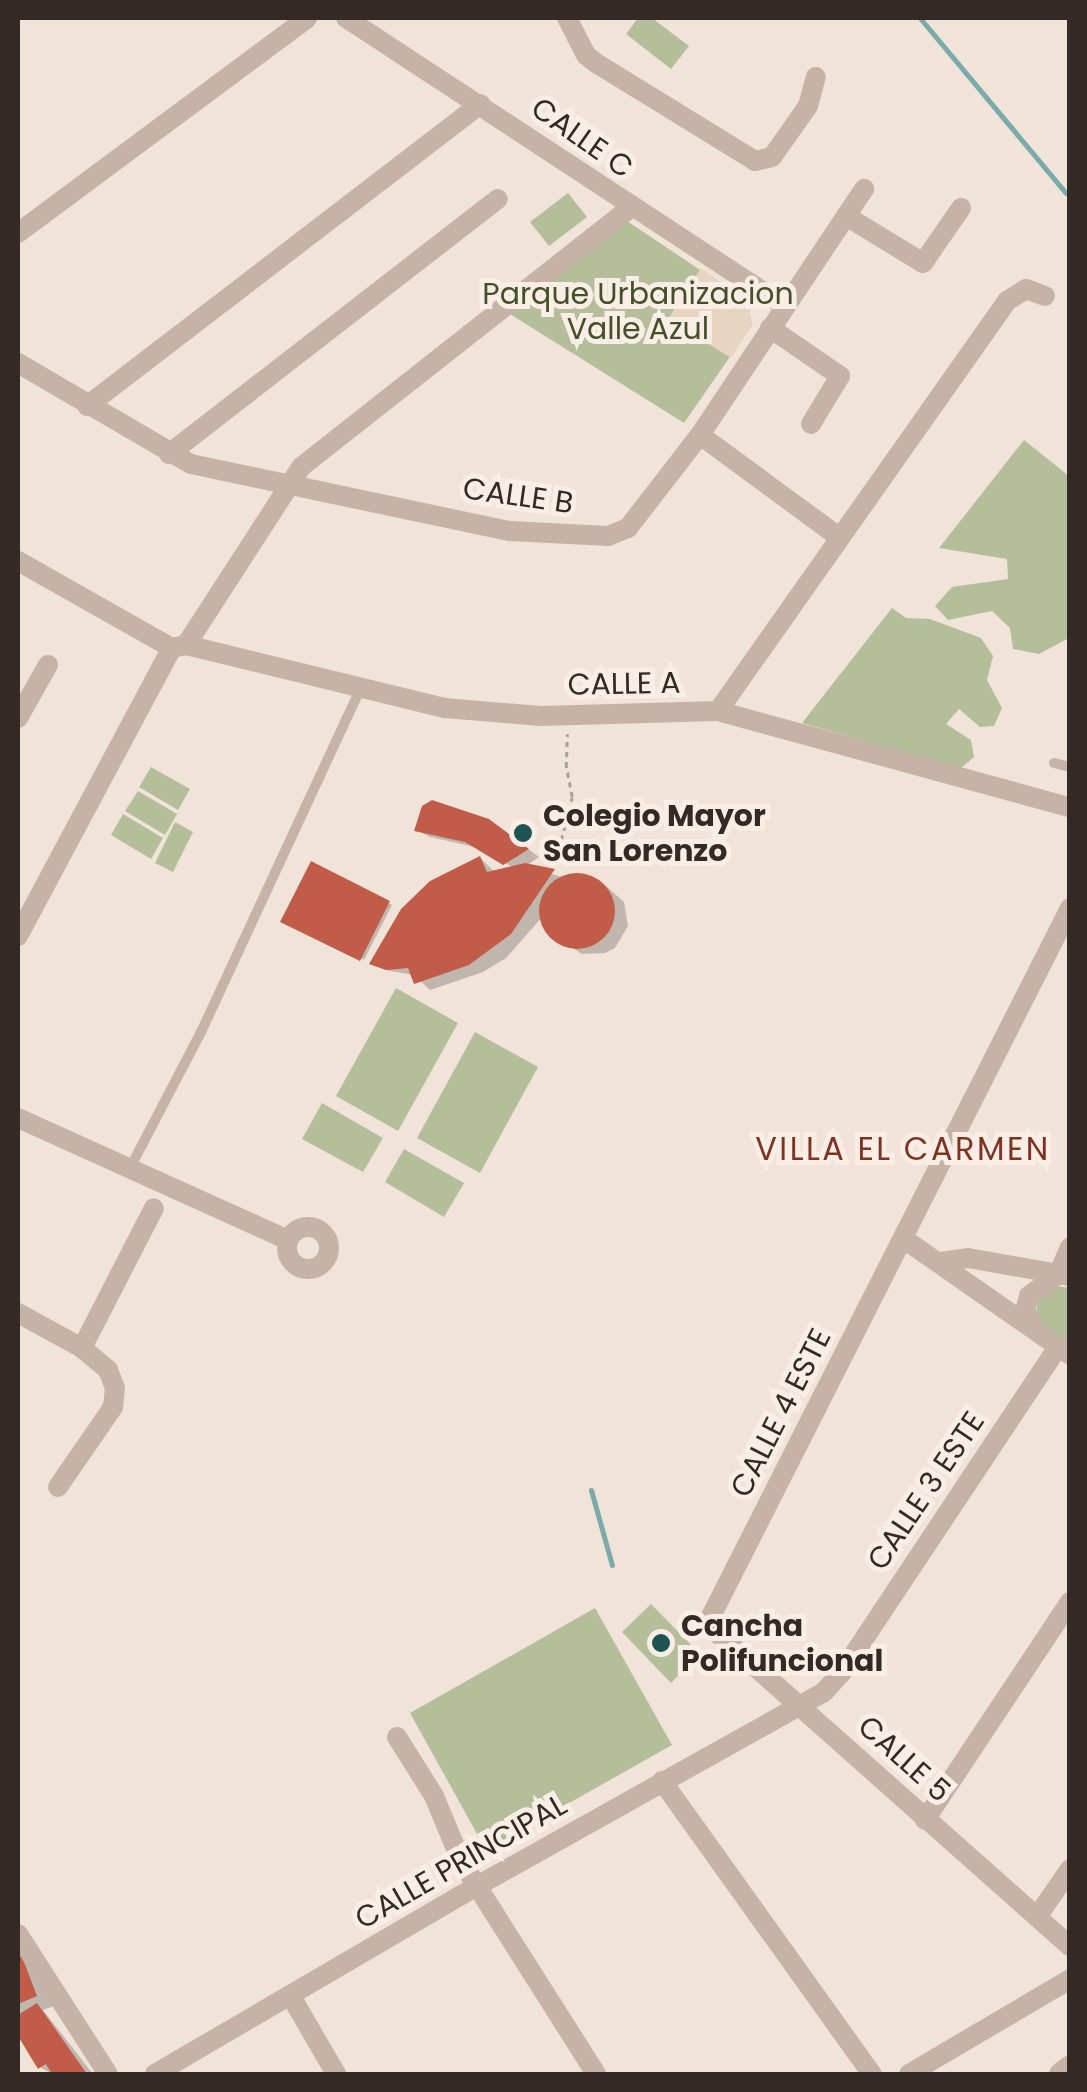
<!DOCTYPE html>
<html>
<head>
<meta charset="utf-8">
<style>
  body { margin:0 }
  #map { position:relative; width:1087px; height:2092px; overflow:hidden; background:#f0e4d9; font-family:Poppins,sans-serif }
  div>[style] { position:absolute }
  .green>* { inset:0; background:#b4be9a }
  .plaza>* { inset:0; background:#e7d4c1 }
  .shadow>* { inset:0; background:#0003 }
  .stream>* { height:5px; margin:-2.5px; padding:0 2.5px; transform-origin:2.5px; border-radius:2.5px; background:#7aabaa }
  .building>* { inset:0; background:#c05c47 }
  .round { border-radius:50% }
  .path>* { height:2.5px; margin-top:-1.25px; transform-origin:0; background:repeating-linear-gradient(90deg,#b39d90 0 5px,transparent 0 10px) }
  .service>* { height:10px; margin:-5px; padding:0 5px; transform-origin:5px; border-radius:5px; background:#c7b3a6 }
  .minor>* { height:20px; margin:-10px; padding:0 10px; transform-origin:10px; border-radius:10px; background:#c7b3a6 }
  .minor>.ring { margin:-10px; padding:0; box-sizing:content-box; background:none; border:20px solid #c7b3a6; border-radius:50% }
  .tertiary>* { height:25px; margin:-12.5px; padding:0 12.5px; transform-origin:12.5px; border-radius:12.5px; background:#c7b3a6 }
  .dots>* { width:28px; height:28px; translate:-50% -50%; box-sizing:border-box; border:5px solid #f8eee5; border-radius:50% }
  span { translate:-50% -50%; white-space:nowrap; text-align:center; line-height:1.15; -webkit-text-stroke:10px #f8eee5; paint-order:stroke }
  .street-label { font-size:30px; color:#332a26 }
  .park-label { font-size:30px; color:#45502b }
  .poi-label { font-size:30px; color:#332a26; font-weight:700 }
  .left { translate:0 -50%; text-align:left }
  .neighbourhood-label { font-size:32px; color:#7e3323; letter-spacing:2.5px }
  .frame { position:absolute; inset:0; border:20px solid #332a26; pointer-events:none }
</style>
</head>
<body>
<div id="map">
  <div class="green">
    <i style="clip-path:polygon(638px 18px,652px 18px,689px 46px,671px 69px,626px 34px)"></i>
    <i style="clip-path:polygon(568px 193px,587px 217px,549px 246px,530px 222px)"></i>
    <i style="clip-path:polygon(627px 221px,748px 302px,752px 325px,684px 423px,507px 312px)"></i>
    <i style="clip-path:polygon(1024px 440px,1069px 476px,1069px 638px,1039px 654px,1013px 649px,1010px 628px,992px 611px,948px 620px,935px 606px,952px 587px,1008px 579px,1007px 559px,939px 548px)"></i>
    <i style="clip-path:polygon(892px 608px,906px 618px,930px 619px,981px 638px,993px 656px,987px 680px,1002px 708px,994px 726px,980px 727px,959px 709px,946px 724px,971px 740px,974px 757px,960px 769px,802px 723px)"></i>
    <i style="clip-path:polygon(151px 767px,190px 789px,178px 810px,139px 787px)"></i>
    <i style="clip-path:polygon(138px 791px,177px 814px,165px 835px,125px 811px)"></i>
    <i style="clip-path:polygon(123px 814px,163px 838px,151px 859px,111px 835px)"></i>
    <i style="clip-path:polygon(175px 822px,193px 832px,173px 872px,155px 863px)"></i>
    <i style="clip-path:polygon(396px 988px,458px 1023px,398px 1131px,336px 1096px)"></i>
    <i style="clip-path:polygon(475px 1032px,538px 1067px,480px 1173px,417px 1138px)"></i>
    <i style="clip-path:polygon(322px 1103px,383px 1138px,363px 1172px,302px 1139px)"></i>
    <i style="clip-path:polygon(404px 1149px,464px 1183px,444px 1217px,385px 1182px)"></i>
    <i style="clip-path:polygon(1058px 1286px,1069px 1288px,1069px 1344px,1041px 1325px,1036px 1315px,1038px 1298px)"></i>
    <i style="clip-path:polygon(651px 1604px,700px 1654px,671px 1683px,622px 1632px)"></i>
    <i style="clip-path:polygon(595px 1608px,672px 1745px,486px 1850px,410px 1713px)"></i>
  </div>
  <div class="plaza">
    <i style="clip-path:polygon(701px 268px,748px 302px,752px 325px,731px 358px,668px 319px)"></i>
  </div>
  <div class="shadow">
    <i style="clip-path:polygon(417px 830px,502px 830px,539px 857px,526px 866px,565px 878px,591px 877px,606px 886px,624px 902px,628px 926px,615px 948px,605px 953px,582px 954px,549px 933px,543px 916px,506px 958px,483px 972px,430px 990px,414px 975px,385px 970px,373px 963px,480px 858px,496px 873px,514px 868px,480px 848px,430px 837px)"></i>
    <i style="clip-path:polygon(312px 864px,392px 905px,364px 960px,284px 921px)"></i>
    <i style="clip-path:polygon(18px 1940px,54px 2006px,43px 2010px,93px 2074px,52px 2074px,40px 2067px,18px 2031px)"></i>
  </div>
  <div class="stream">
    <i style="left:920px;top:18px;width:228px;rotate:50.2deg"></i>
    <i style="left:591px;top:1490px;width:78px;rotate:74.4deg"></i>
  </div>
  <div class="building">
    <i style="clip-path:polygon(432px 800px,489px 819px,529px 849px,503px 865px,465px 842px,414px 831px,422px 806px)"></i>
    <i style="clip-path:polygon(480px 856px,487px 872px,525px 863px,555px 869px,511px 934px,469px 965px,414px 984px,408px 968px,386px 970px,369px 964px,401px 909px,430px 881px)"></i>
    <i style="clip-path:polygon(311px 861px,390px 901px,360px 961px,280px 922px)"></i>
    <i class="round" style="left:539px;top:873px;width:76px;height:76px"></i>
    <i style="clip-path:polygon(18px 1946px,37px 1996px,18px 2004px)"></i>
    <i style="clip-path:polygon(37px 2003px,87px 2074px,52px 2074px,46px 2064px,38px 2069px,18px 2036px,18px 2015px)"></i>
  </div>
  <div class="path">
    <i style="left:561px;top:840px;width:44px;rotate:-75.7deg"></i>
    <i style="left:572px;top:797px;width:31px;rotate:-101deg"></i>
    <i style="left:566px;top:767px;width:33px;rotate:-88deg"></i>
  </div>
  <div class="service">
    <i style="left:1054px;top:763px;width:16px;rotate:14deg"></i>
    <i style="left:131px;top:1166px;width:153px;rotate:-62.4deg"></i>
    <i style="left:202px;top:1030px;width:375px;rotate:-65.1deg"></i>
  </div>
  <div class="minor">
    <i style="left:346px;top:18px;width:525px;rotate:33.27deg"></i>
    <i style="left:567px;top:18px;width:42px;rotate:62.8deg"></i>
    <i style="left:586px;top:55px;width:13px;rotate:39deg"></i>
    <i style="left:596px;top:63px;width:187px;rotate:31.6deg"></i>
    <i style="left:755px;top:161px;width:17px;rotate:-13deg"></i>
    <i style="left:772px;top:157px;width:62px;rotate:-54.8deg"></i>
    <i style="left:808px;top:106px;width:30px;rotate:-75deg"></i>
    <i style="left:846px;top:216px;width:90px;rotate:31.4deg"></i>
    <i style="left:923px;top:263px;width:67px;rotate:-55.4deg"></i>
    <i style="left:18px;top:233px;width:360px;rotate:-36.6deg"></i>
    <i style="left:770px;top:328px;width:85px;rotate:34.4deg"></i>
    <i style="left:840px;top:376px;width:56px;rotate:121.1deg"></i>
    <i style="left:18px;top:363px;width:200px;rotate:30.3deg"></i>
    <i style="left:191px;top:464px;width:326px;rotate:11.9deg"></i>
    <i style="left:510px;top:531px;width:98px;rotate:2.9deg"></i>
    <i style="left:608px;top:536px;width:22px;rotate:-22deg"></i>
    <i style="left:628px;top:528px;width:118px;rotate:-52.3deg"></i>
    <i style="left:700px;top:435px;width:296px;rotate:-56.3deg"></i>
    <i style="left:87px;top:406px;width:496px;rotate:-37.5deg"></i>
    <i style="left:700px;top:435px;width:172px;rotate:36.3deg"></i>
    <i style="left:169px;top:454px;width:416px;rotate:-37.8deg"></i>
    <i style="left:18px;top:561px;width:177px;rotate:29.5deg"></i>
    <i style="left:172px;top:648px;width:14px;rotate:-12deg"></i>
    <i style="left:186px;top:645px;width:267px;rotate:13.7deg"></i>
    <i style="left:445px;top:708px;width:96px;rotate:4.8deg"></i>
    <i style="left:541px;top:716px;width:177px;rotate:-1.6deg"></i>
    <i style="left:718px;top:711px;width:365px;rotate:15.3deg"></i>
    <i style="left:186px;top:645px;width:212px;rotate:-57.1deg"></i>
    <i style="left:301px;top:467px;width:419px;rotate:-38.2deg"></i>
    <i style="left:718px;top:711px;width:502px;rotate:-54.82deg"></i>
    <i style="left:1007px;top:301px;width:22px;rotate:-32deg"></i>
    <i style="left:1026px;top:289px;width:20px;rotate:20deg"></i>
    <i style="left:18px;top:718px;width:61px;rotate:-60.5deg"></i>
    <i style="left:1070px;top:908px;width:803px;rotate:116.88deg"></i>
    <i style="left:707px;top:1624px;width:485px;rotate:41.6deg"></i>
    <i style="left:18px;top:936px;width:327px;rotate:-61.9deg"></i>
    <i style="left:18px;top:1118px;width:296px;rotate:24.3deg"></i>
    <i class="ring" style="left:287px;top:1227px;width:22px;height:22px"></i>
    <i style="left:904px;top:1239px;width:203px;rotate:34.9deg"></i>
    <i style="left:940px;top:1262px;width:28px;rotate:-8deg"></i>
    <i style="left:968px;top:1258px;width:104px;rotate:10deg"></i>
    <i style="left:18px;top:1313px;width:73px;rotate:28.7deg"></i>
    <i style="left:82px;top:1348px;width:34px;rotate:40deg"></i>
    <i style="left:108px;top:1370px;width:19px;rotate:69deg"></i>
    <i style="left:115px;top:1388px;width:19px;rotate:96deg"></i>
    <i style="left:113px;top:1407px;width:97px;rotate:124.5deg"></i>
    <i style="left:1035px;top:1330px;width:21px;rotate:-118deg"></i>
    <i style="left:1025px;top:1311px;width:16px;rotate:-75deg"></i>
    <i style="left:1029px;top:1296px;width:38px;rotate:-37deg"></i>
    <i style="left:1059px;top:1273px;width:28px;rotate:-67deg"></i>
    <i style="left:82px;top:1348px;width:157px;rotate:-62.8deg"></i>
    <i style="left:397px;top:1737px;width:70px;rotate:57.9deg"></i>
    <i style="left:434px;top:1796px;width:70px;rotate:67.4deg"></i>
    <i style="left:461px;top:1861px;width:252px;rotate:57.6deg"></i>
    <i style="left:662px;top:1781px;width:360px;rotate:54.4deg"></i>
    <i style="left:925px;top:1820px;width:262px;rotate:-56.4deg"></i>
    <i style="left:1037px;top:1917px;width:58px;rotate:-55.5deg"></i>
    <i style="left:18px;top:1934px;width:166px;rotate:57.3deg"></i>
    <i style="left:292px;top:1998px;width:88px;rotate:59.9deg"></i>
    <i style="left:155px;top:2074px;width:373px;rotate:-30.3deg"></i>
    <i style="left:477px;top:1886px;width:396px;rotate:-29.2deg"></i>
    <i style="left:823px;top:1693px;width:28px;rotate:-48deg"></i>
    <i style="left:842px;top:1672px;width:390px;rotate:-56.4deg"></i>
    <i style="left:909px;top:2074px;width:187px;rotate:-30.5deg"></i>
  </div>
  <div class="tertiary">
    <i style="left:1061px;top:2074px;width:11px;rotate:-38deg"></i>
  </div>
  <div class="dots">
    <i style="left:523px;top:833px;background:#1e5353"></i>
    <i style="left:661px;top:1643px;background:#1e5353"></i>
  </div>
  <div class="street-label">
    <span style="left:582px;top:138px;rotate:35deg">CALLE C</span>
    <span style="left:518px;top:496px;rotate:8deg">CALLE B</span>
    <span style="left:624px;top:684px;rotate:-1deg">CALLE A</span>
    <span style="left:781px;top:1413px;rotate:-63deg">CALLE 4 ESTE</span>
    <span style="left:926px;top:1491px;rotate:-56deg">CALLE 3 ESTE</span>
    <span style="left:904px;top:1759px;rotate:42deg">CALLE 5</span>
    <span style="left:461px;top:1862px;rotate:-30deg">CALLE PRINCIPAL</span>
  </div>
  <div class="park-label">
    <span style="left:638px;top:311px">Parque Urbanizacion<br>Valle Azul</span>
  </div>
  <div class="poi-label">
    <span class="left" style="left:543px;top:833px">Colegio Mayor<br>San Lorenzo</span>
    <span class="left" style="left:681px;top:1643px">Cancha<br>Polifuncional</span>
  </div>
  <div class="neighbourhood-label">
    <span style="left:903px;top:1149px">VILLA EL CARMEN</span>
  </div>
  <div class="frame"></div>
</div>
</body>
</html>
